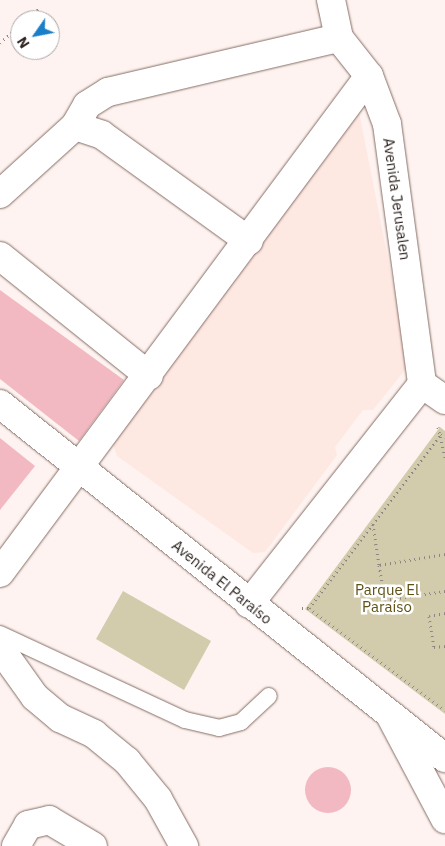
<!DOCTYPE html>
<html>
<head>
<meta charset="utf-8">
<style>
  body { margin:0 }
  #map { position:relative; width:445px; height:846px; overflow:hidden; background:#fef3f0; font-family:"IBM Plex Sans",sans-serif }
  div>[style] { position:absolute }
  .built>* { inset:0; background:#fee8e2 }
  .green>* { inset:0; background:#d2ccac }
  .building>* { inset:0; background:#f3b9c3 }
  .round { border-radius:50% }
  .path>* { height:3px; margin-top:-1.5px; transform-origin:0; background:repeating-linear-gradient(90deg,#8f8582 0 1px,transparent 0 5px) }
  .roads { filter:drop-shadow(0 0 1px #856d66) drop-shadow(0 0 1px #856d66) }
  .lane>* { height:16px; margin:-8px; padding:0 8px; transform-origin:8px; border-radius:8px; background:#fff }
  .street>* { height:28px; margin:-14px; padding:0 14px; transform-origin:14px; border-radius:14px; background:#fff }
  .secondary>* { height:28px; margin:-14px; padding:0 14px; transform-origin:14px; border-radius:14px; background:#fff }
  span { translate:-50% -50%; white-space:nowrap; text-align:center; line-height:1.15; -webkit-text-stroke:5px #fff; paint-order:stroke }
  .street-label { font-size:15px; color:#2e2522 }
  .park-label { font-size:15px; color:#5e5115 }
  .north { position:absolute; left:10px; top:10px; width:50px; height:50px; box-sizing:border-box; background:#fff; border:1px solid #aba8a7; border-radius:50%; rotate:237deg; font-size:14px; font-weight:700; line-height:20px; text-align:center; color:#2e2522 }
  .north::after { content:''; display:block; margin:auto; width:18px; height:22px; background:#1a7ec9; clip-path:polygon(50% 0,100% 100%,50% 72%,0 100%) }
</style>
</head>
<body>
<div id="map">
  <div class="built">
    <i style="clip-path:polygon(357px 102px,409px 365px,373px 410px,363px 410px,335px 447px,337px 455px,265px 552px,253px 553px,117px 456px,110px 436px)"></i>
  </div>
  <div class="green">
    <i style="clip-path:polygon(440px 427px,445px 431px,445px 714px,305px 609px)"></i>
    <i style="clip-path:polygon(123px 591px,211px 641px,184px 690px,96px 639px)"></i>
  </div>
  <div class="building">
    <i style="clip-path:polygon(0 290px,124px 380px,79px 441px,0 379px)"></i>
    <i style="clip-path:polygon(0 438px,35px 466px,0 510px)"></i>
    <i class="round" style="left:305px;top:767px;width:46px;height:46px"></i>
  </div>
  <div class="path">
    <i style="left:26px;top:20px;width:18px;rotate:-41deg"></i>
    <i style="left:0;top:43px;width:27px;rotate:-42deg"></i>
    <i style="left:438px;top:427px;width:32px;rotate:77deg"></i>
    <i style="left:373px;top:524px;width:41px;rotate:81.7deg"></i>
    <i style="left:445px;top:554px;width:67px;rotate:170.5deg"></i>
    <i style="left:379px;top:565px;width:36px;rotate:80deg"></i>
    <i style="left:385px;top:600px;width:61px;rotate:-8.5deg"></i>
    <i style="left:302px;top:608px;width:7px"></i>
    <i style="left:309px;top:608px;width:170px;rotate:36.9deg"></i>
    <i style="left:309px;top:608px;width:218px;rotate:-52.8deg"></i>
    <i style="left:441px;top:434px;width:5px;rotate:37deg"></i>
    <i style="left:445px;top:613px;width:16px;rotate:169deg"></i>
    <i style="left:429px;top:616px;width:31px;rotate:81deg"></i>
    <i style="left:434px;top:647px;width:11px;rotate:-5deg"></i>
  </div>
  <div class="roads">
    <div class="lane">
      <i style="left:0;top:634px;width:204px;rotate:24.9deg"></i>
      <i style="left:185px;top:720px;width:35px;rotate:13deg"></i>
      <i style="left:219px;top:728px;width:23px;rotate:-15deg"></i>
      <i style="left:241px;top:722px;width:38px;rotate:-43deg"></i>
    </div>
    <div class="street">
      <i style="left:331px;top:0;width:39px;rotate:78deg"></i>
      <i style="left:339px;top:38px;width:48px;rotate:51.7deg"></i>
      <i style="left:369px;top:76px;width:51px;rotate:69.4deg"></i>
      <i style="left:387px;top:124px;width:262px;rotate:82.3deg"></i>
      <i style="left:422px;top:384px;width:28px;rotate:35deg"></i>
      <i style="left:75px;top:126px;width:28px;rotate:18deg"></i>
      <i style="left:102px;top:135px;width:181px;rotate:35.8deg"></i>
      <i style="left:0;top:194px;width:101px;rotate:-42.2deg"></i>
      <i style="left:75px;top:126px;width:24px;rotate:-60deg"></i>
      <i style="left:87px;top:105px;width:25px;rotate:-32deg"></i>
      <i style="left:108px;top:92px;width:237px;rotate:-13.2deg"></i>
      <i style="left:0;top:256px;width:191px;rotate:38.8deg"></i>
      <i style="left:0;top:573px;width:619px;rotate:-53.41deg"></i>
      <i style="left:249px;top:604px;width:280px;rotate:-51.8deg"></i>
      <i style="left:0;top:648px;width:60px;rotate:54.5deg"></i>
      <i style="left:35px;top:697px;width:33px;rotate:40deg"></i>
      <i style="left:60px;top:718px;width:38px;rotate:25deg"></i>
      <i style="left:94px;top:734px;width:43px;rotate:39.3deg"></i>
      <i style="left:127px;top:761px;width:49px;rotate:50.8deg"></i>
      <i style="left:158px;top:799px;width:54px;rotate:61deg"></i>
      <i style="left:390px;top:715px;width:118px;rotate:62.1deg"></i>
      <i style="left:16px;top:846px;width:24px;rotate:-60deg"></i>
      <i style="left:28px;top:825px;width:22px;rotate:-13deg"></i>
      <i style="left:49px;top:820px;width:51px;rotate:30.6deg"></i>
    </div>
    <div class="secondary">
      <i style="left:0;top:404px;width:569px;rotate:38.5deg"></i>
    </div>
  </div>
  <div class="street-label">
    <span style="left:397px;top:199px;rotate:82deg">Avenida Jerusalen</span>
    <span style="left:222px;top:582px;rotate:39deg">Avenida El Paraíso</span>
  </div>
  <div class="park-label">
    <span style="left:387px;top:598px">Parque El<br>Paraíso</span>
  </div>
  <div class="north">N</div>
</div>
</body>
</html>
